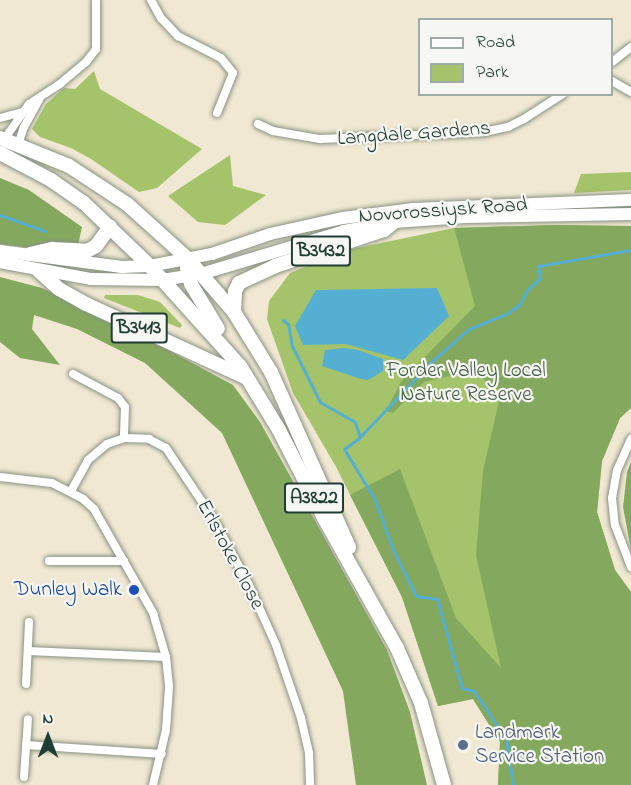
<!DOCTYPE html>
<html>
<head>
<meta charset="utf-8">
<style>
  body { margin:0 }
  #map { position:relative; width:631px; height:785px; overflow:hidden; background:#f0e8d2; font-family:"Indie Flower",sans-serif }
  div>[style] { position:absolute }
  .green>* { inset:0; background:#a5c36a }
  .forest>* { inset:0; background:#84a95e }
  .water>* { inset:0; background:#55afd2 }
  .stream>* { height:3px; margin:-1.5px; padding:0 1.5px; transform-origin:1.5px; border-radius:1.5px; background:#55afd2 }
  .roads { filter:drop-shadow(0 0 2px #889283) drop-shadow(0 0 2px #889283) }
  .minor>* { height:8px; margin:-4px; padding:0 4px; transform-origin:4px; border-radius:4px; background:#fff }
  .secondary>* { height:12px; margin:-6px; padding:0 6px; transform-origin:6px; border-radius:6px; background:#fff }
  .primary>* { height:14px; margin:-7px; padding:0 7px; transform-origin:7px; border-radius:7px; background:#fff }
  .dots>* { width:16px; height:16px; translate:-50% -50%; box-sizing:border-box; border:3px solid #f6f6f2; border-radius:50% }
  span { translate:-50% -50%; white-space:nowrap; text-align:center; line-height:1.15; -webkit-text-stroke:4.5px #f6f6f2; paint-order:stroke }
  .shield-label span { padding:2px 4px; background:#f6f6f2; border:2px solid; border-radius:4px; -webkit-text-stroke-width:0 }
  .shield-label { font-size:20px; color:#1f3d34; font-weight:700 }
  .street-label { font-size:21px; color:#1f3d34 }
  .park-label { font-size:21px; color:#405e42 }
  .transit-label { font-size:21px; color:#164399 }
  .right { translate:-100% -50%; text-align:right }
  .service-label { font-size:21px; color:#4e5e75 }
  .left { translate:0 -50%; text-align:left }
  .legend { position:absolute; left:418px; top:18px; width:195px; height:78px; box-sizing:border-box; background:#f6f6f2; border:2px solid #a0aca6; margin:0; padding:8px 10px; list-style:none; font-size:18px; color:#1f3d34 }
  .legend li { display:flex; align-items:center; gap:12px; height:30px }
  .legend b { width:30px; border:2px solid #a0aca6 }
  .north { position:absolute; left:18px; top:707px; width:60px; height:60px; -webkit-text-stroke:4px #f6f6f2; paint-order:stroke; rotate:0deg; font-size:16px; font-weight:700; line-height:24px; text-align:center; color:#1f3d34 }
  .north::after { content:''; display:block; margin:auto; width:21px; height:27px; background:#1f3d34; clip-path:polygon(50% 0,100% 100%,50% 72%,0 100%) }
</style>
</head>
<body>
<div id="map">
  <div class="green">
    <i style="clip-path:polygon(94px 71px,100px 89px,202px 149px,157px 188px,139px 192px,91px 159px,71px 148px,40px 137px,32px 129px,46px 104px,64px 88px,75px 89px)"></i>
    <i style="clip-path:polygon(230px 155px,233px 186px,266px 195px,225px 225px,198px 222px,168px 196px)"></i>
    <i style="clip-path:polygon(631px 172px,631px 190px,574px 193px,581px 174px)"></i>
    <i style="clip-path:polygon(555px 225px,631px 226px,631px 408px,620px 418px,602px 461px,597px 512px,615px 570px,631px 592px,631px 785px,498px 785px,500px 742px,473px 699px,438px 706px,402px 597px,335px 465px,293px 393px,267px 319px,269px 301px,290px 273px,342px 251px,454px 228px)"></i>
    <i style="clip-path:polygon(105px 295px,138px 295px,160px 302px,182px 325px,180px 328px,104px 298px)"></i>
  </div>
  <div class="forest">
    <i style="clip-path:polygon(0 178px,29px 190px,82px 227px,76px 254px,0 244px)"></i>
    <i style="clip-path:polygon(555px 225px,631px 226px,631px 408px,620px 418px,602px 461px,597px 512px,615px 570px,631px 592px,631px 785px,498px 785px,500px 742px,473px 699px,438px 706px,402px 597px,350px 495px,400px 469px,456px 618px,501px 668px,476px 555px,483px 471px,501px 392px,472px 371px,424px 382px,393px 413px,386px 411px,402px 380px,475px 306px,454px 228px)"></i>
    <i style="clip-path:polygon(0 277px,42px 288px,118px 323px,233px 385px,260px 422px,387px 650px,410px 712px,427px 785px,356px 785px,343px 691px,222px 433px,145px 363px,77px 329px,34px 315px,32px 329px,60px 365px,20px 358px,0 342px)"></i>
    <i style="clip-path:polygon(631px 462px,631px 550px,623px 507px,627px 472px)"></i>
  </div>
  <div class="water">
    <i style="clip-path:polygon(437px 288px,449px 316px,403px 360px,346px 344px,303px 345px,295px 326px,316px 290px)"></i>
    <i style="clip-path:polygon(344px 348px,358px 350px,383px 359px,383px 371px,368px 380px,361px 379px,322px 366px,325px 350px)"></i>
  </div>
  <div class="stream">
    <i style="left:0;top:215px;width:48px;rotate:19.6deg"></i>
    <i style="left:283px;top:320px;width:6px;rotate:39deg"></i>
    <i style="left:288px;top:324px;width:22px;rotate:80deg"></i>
    <i style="left:292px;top:346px;width:63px;rotate:63.4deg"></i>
    <i style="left:320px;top:402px;width:40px;rotate:29.7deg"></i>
    <i style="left:355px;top:422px;width:16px;rotate:72deg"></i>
    <i style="left:513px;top:785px;width:47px;rotate:-98.7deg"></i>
    <i style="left:506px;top:739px;width:58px;rotate:-123.7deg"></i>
    <i style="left:474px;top:691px;width:12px;rotate:-166deg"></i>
    <i style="left:462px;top:688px;width:92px;rotate:-105.7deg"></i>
    <i style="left:437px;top:599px;width:21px;rotate:-172deg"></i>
    <i style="left:416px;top:596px;width:49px;rotate:-116.6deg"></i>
    <i style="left:394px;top:552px;width:58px;rotate:-110.3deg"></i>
    <i style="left:374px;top:498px;width:57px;rotate:-121.5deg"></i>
    <i style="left:344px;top:449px;width:17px;rotate:-36deg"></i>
    <i style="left:358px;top:439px;width:108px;rotate:-46.5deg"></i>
    <i style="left:432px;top:361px;width:49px;rotate:-40.9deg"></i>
    <i style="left:469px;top:329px;width:42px;rotate:-22.3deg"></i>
    <i style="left:508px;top:313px;width:14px;rotate:-36deg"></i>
    <i style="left:519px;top:305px;width:18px;rotate:-61deg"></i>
    <i style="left:528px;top:289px;width:16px;rotate:-43deg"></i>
    <i style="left:540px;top:278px;width:12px;rotate:-99deg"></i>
    <i style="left:538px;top:266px;width:94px;rotate:-9.8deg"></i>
  </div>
  <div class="roads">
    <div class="minor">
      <i style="left:151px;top:0;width:21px;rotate:61deg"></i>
      <i style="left:161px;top:18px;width:25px;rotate:47deg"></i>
      <i style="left:178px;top:36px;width:48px;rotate:27.1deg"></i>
      <i style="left:221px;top:58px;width:19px;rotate:51deg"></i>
      <i style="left:233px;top:73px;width:43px;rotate:111.8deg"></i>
      <i style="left:612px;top:62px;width:24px;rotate:-38deg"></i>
      <i style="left:612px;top:81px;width:22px;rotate:30deg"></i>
      <i style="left:0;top:118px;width:23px;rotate:-15deg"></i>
      <i style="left:258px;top:124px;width:17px;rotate:25deg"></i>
      <i style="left:273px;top:131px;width:48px;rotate:9.7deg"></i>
      <i style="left:320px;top:139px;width:164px;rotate:-2.4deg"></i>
      <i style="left:484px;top:132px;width:25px;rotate:-12deg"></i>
      <i style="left:508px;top:127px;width:18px;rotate:-27deg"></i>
      <i style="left:524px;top:119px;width:46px;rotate:-32.7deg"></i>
      <i style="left:3px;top:141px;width:45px;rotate:-54.9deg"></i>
      <i style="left:29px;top:104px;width:38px;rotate:-33deg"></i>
      <i style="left:61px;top:83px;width:33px;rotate:-40deg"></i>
      <i style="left:86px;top:62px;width:16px;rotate:-52deg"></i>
      <i style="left:96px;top:49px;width:49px;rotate:-90deg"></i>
      <i style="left:18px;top:145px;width:19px;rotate:-72deg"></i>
      <i style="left:24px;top:127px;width:33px;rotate:-61deg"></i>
      <i style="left:73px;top:374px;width:51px;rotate:28.1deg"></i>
      <i style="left:118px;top:398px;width:11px;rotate:52deg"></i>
      <i style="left:125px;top:407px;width:31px;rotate:92deg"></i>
      <i style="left:631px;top:439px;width:34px;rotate:114deg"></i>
      <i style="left:617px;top:470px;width:28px;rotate:100deg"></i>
      <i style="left:612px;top:498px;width:27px;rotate:84deg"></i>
      <i style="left:615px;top:525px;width:45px;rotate:69.1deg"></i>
      <i style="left:0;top:477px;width:52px;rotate:6.6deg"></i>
      <i style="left:52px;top:483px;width:35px;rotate:27deg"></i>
      <i style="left:83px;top:499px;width:15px;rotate:42deg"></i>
      <i style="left:94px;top:509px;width:120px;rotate:60.4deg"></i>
      <i style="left:153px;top:613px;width:46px;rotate:73.5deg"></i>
      <i style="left:166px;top:657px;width:30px;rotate:84deg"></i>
      <i style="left:169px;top:687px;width:43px;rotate:94deg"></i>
      <i style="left:166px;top:730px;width:57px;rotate:103.3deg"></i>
      <i style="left:71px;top:491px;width:35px;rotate:-61deg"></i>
      <i style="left:88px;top:460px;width:25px;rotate:-40deg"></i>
      <i style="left:107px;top:444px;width:18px;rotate:-19deg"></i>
      <i style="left:124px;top:438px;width:25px;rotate:2deg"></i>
      <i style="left:149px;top:439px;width:19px;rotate:28deg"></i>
      <i style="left:166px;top:448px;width:84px;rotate:56.1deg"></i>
      <i style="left:213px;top:518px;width:76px;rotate:61.8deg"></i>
      <i style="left:249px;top:585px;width:66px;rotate:65.8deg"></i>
      <i style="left:276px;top:645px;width:77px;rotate:71.1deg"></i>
      <i style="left:301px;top:718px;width:36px;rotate:77deg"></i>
      <i style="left:309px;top:753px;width:32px;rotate:88deg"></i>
      <i style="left:49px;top:561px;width:75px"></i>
      <i style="left:28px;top:651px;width:138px;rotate:2.5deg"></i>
      <i style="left:26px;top:684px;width:62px;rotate:-87.2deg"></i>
      <i style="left:26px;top:745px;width:136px;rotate:3.8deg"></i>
      <i style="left:24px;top:777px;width:58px;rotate:-86.1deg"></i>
    </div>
    <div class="secondary">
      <i style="left:0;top:251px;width:123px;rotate:7.5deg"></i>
      <i style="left:122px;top:267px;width:28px;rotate:-2deg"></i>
      <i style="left:150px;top:266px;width:63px;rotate:-11deg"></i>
      <i style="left:212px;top:254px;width:61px;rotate:-19deg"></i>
      <i style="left:270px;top:234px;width:75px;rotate:-12.4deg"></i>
      <i style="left:343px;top:218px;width:71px;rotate:-7.3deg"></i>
      <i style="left:413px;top:209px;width:218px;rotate:-2.4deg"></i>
      <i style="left:0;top:262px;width:93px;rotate:10.6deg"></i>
      <i style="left:91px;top:279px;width:71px;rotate:0.8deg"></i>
      <i style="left:162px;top:280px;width:39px;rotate:-9deg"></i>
      <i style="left:201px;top:274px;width:149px;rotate:-16.7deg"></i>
      <i style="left:344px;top:231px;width:51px;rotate:-10.2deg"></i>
      <i style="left:394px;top:222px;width:71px;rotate:-4deg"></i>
      <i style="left:465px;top:217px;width:166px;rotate:-1deg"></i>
    </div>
    <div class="primary">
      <i style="left:0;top:138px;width:74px;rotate:22.1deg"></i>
      <i style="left:69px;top:166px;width:69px;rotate:33.2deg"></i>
      <i style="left:127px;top:204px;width:82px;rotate:42deg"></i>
      <i style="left:188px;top:259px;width:70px;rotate:49deg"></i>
      <i style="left:234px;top:312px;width:70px;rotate:58.3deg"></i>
      <i style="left:271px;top:372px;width:192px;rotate:66deg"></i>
      <i style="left:0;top:153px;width:58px;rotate:27.9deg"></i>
      <i style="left:51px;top:180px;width:39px;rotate:35deg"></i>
      <i style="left:83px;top:202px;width:93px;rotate:43.7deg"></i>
      <i style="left:150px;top:266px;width:135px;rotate:48deg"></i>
      <i style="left:240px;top:366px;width:75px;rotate:58.6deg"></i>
      <i style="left:279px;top:430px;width:99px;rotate:62.9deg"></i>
      <i style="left:324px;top:518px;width:149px;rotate:60.7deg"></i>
      <i style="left:397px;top:648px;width:60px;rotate:66.4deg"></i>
      <i style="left:421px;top:703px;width:85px;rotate:74.3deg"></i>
      <i style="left:30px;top:254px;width:23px;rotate:-13deg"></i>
      <i style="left:52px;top:249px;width:35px;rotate:3deg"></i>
      <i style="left:87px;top:251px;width:10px;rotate:-29deg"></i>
      <i style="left:96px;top:246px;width:24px;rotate:-54deg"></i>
      <i style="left:188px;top:259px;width:9px;rotate:96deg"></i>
      <i style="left:187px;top:268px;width:16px;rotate:76deg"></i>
      <i style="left:191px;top:284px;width:52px;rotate:59deg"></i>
      <i style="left:39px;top:271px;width:27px;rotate:42deg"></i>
      <i style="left:59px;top:289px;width:31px;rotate:29deg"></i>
      <i style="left:86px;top:304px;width:175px;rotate:24.7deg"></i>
      <i style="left:234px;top:312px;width:21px;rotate:-87deg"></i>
      <i style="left:235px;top:291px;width:9px;rotate:-63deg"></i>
      <i style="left:239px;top:283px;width:40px;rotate:-25deg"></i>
      <i style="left:275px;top:266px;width:115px;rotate:-18.3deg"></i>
      <i style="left:384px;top:230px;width:13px;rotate:-39deg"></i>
    </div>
  </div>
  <div class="dots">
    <i style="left:134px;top:590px;background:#1a4fb4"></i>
    <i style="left:463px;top:745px;background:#5c6f8a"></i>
  </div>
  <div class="shield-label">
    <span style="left:321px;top:251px">B3432</span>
    <span style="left:139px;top:328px">B3413</span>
    <span style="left:314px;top:498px">A3822</span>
  </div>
  <div class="street-label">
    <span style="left:414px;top:134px;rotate:-4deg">Langdale Gardens</span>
    <span style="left:443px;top:211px;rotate:-4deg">Novorossiysk Road</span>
    <span style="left:230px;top:555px;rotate:62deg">Erlstoke Close</span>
  </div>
  <div class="park-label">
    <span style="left:466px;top:383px">Forder Valley Local<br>Nature Reserve</span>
  </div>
  <div class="transit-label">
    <span class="right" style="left:122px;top:590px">Dunley Walk</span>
  </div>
  <div class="service-label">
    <span class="left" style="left:475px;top:745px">Landmark<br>Service Station</span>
  </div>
  <ul class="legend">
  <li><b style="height:8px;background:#fff"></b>Road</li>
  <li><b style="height:16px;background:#a5c36a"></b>Park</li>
  </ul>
  <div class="north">N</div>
</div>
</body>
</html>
